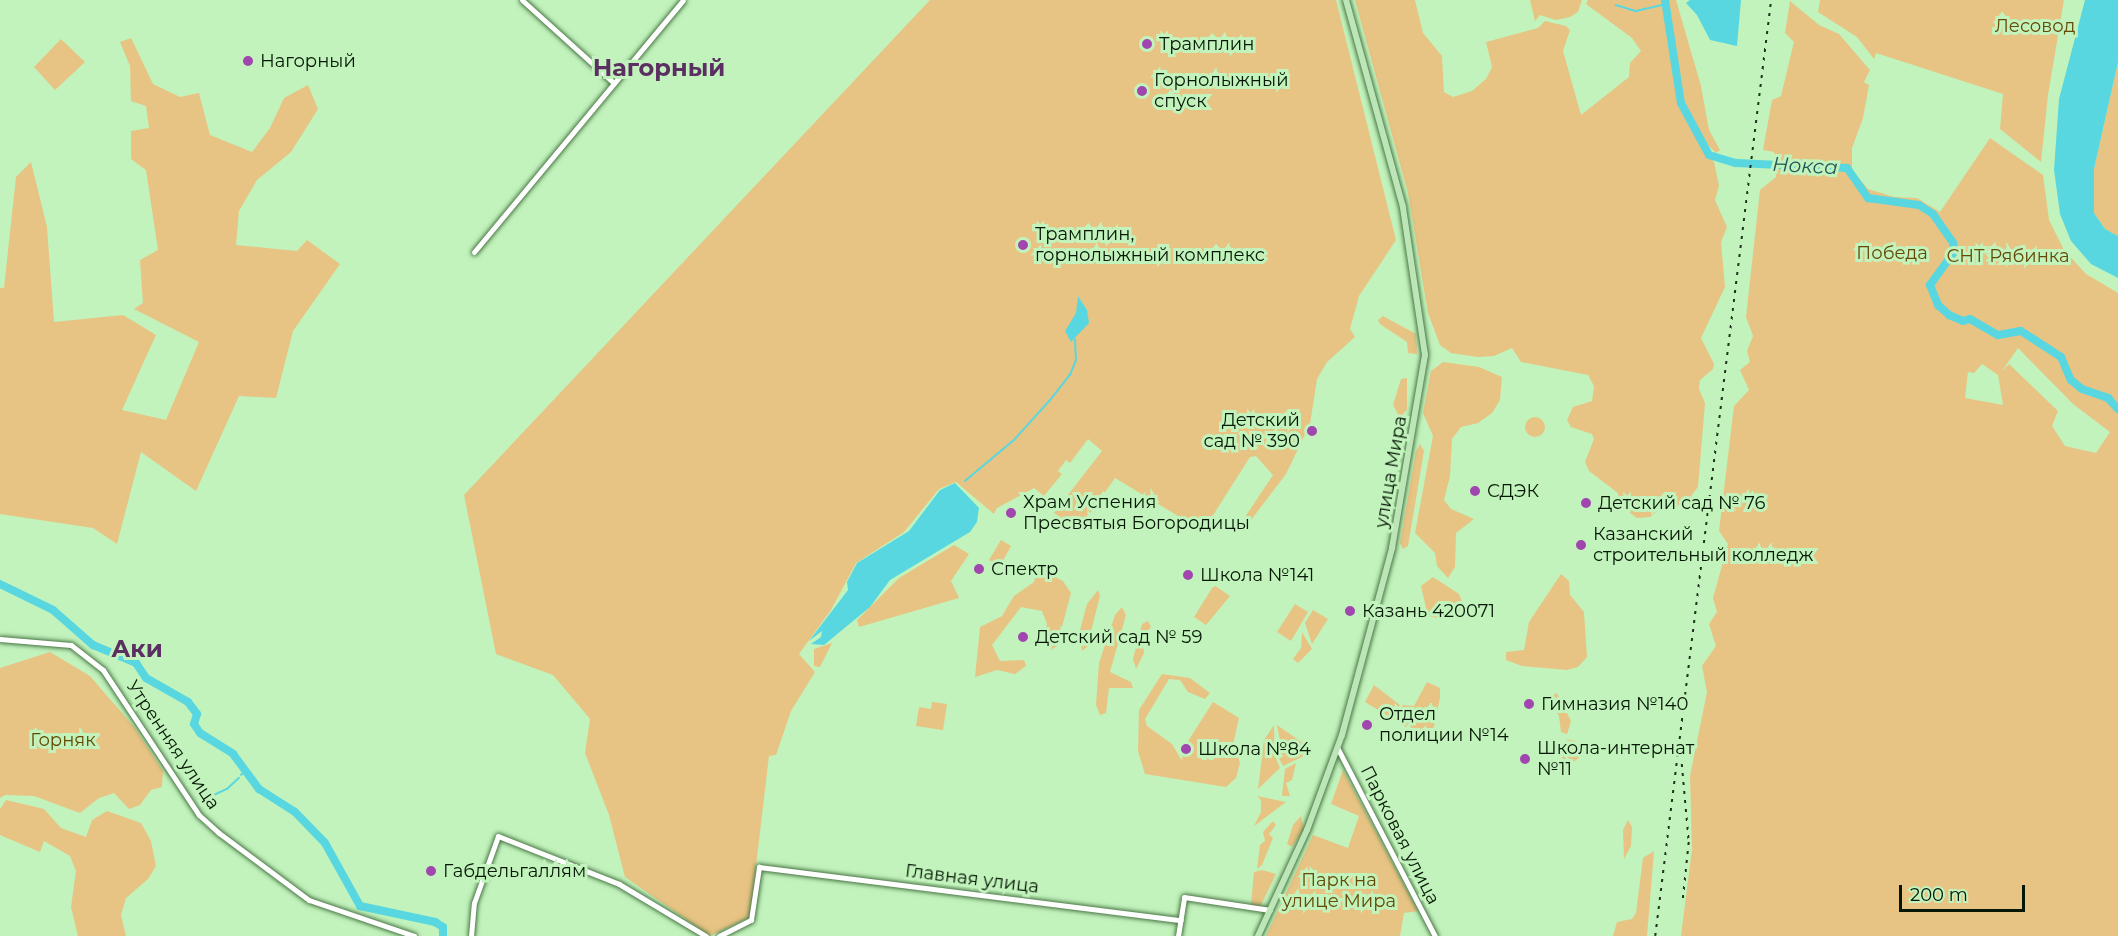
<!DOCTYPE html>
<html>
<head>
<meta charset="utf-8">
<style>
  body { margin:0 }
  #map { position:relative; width:2118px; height:936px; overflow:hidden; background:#c2f3bc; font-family:Montserrat,sans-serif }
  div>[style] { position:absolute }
  .green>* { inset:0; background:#e7c483 }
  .round { border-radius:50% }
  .water>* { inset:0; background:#59d7e0 }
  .stream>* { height:1.5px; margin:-0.75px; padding:0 0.75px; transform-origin:0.75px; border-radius:0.75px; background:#59d7e0 }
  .river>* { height:8px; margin:-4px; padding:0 4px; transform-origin:4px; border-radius:4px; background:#59d7e0 }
  .roads { filter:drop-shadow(0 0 2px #4a7746) drop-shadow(0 0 2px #4a7746) }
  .tertiary>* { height:5px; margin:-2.5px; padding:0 2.5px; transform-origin:2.5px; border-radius:2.5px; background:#fff }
  .primary>* { height:6px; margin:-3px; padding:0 3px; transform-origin:3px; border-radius:3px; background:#bce6b7 }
  .rail>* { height:1.5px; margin-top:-0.75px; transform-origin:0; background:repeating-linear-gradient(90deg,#1c321b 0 3px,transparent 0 9px) }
  .dots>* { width:16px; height:16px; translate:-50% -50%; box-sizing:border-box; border:3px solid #c2f3bc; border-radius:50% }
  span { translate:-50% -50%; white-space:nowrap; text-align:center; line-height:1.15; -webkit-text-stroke:6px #c2f3bc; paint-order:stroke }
  .park-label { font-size:18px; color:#654905 }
  .poi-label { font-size:18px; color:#061805 }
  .left { translate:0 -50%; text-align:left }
  .right { translate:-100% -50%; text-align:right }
  .street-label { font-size:18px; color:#061805 }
  .water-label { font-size:20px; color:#22585c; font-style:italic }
  .district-label { font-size:24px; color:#5c2f63; font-weight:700 }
  .scale { position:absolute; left:1899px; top:885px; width:126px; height:27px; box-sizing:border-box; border:3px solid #061805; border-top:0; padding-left:8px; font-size:18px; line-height:21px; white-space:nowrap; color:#061805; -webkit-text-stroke:4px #c2f3bc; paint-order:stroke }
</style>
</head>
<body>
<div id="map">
  <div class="green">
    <i style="clip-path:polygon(930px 0,1336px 0,1396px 240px,1359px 296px,1350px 329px,1355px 337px,1327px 362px,1317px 379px,1310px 424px,1286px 474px,1251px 520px,1247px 522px,1245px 517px,1273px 475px,1256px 456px,1250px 457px,1203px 531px,1115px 478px,1079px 529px,1054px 513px,1102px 451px,1088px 439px,1070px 463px,1066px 460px,1058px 471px,1062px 474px,1044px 496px,1034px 488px,997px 508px,994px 514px,956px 482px,939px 489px,904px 532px,856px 563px,831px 610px,799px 654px,815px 672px,791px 711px,776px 755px,769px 756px,750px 917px,710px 936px,625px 877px,609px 815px,585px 753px,590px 719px,553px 675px,496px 654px,464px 495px)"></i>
    <i style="clip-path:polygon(1355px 0,1415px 0,1423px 33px,1442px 56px,1444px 92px,1453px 97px,1472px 91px,1486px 79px,1492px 67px,1486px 42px,1538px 28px,1545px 21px,1566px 26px,1570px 30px,1563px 51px,1581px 115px,1629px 77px,1630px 63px,1641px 51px,1632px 38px,1586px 4px,1588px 0,1676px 0,1701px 86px,1709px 130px,1720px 150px,1716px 153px,1707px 144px,1704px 148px,1714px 162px,1719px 186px,1715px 200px,1727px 227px,1721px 242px,1725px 287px,1701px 338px,1714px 364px,1713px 369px,1700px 380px,1699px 389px,1705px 403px,1698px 487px,1684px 505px,1663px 506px,1650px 517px,1637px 518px,1621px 506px,1618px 493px,1589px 471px,1585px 462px,1594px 439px,1592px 434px,1571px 427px,1567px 420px,1573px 407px,1592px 401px,1594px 386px,1588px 375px,1521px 362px,1512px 348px,1494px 356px,1478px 357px,1451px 353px,1440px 345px,1428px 313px,1408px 193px)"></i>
    <i style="clip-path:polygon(1530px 0,1582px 0,1578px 12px,1570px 17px,1556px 20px,1540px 15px,1535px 21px)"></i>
    <i style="clip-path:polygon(1820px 0,2064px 0,2048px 95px,2041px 162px,2000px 129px,2003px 94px,1876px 53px,1874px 59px,1857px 37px,1818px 12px)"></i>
    <i style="clip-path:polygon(evenodd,1790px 1px,1819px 25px,1839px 34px,1870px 70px,1864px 82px,1869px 85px,1863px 118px,1852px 148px,1852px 170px,1868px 189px,1894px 197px,1917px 198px,1940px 212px,1990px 138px,2043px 175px,2049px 220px,2064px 250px,2086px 274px,2118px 293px,2118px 936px,1681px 936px,1692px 849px,1690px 776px,1707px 692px,1702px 666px,1716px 646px,1709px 624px,1717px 612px,1713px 598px,1728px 544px,1719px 531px,1734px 406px,1749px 390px,1740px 370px,1750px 362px,1747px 351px,1753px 336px,1746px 317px,1760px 190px,1776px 177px,1774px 152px,1763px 150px,1772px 100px,1781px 96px,1794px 42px,1785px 33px,1790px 1px,2018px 348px,2073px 404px,2110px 432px,2096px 453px,2065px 446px,2052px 426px,2058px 411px,2009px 364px,2002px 371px,2018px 348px,1790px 1px,1982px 364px,1998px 375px,2003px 405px,1965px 398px,1968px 372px,1974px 373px,1982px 364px)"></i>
    <i style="clip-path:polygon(131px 38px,153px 84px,180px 97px,199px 93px,210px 135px,252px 152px,270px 128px,284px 98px,308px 85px,318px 109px,291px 152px,257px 180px,239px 211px,236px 245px,297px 251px,307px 240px,340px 264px,293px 331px,276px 398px,239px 396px,196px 491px,141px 452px,117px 544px,93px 528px,0 514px,0 288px,4px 288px,16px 177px,31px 162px,47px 227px,54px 322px,123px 315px,156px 335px,122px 410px,166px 420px,199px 342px,134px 309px,143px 303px,140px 260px,158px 250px,146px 170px,131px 159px,131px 131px,149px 128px,146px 106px,131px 101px,130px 66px,120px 42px)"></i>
    <i style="clip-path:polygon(61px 39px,85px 62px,55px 90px,34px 67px)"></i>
    <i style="clip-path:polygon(2118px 62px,2118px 236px,2105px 229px,2094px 213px,2094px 169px)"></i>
    <i style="clip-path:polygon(1383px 316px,1416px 334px,1417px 354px,1408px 353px,1407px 342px,1380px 324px,1378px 320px)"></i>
    <i style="clip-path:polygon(1443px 362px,1479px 367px,1502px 377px,1500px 400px,1492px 413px,1478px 423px,1461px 427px,1452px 439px,1450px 476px,1444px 500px,1451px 509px,1474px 519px,1456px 533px,1455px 567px,1448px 578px,1437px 566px,1435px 553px,1415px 533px,1433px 436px,1423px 413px,1431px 371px)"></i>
    <i style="clip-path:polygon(1407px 378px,1407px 409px,1400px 418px,1393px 405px,1401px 379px)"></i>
    <i class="round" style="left:1525px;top:417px;width:20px;height:20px"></i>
    <i style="clip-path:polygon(1420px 444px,1424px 451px,1408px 546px,1403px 549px,1400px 543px,1416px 451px)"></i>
    <i style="clip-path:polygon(1001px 540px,1011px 546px,1000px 566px,989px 560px)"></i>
    <i style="clip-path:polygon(954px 545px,969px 554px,951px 581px,959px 598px,859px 627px,857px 620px,899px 578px)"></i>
    <i style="clip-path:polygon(1038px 568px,1063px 581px,1071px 593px,1057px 646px,1051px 650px,1043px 643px,1047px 624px,1042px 611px,1021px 607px,992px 645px,1000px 661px,1024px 660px,1026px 666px,1015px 674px,997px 670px,975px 677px,980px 627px,1002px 616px,1014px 596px,1034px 582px)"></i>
    <i style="clip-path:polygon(1561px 574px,1569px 581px,1570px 595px,1584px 612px,1587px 657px,1578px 667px,1567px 670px,1522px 666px,1506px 660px,1506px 652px,1524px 650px,1529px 622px)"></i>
    <i style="clip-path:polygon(1433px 577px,1459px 594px,1463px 604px,1458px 614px,1446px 620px,1428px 616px,1421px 586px)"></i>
    <i style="clip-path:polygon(1214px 585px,1230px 596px,1206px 625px,1194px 617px)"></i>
    <i style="clip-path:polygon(1098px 590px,1100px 596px,1087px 647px,1082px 651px,1079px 634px,1087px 604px)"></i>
    <i style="clip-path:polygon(1295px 604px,1308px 612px,1291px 641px,1277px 632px)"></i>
    <i style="clip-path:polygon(1122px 607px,1126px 615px,1110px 672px,1131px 682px,1133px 688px,1109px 688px,1106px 713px,1100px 715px,1096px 705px,1099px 663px,1115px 615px)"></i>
    <i style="clip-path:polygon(1313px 610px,1328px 619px,1312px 644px,1305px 623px)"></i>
    <i style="clip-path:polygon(1148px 621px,1151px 627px,1142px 637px,1144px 653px,1136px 669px,1133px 659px,1142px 624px)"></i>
    <i style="clip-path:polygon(1302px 632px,1312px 649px,1298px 663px,1293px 659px,1301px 648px)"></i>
    <i style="clip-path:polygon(832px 643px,820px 667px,814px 666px,814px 649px)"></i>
    <i style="clip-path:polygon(50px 652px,90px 676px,135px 728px,163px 771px,162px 787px,151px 790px,140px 805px,129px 809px,114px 793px,99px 798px,80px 813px,34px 796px,5px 795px,0 798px,0 668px)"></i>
    <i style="clip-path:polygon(1162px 674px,1190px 678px,1210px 693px,1205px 699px,1188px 692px,1180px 680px,1169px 679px,1145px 719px,1147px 726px,1172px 744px,1182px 761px,1183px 749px,1213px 702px,1239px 718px,1231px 754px,1237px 753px,1240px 763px,1236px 778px,1226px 787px,1145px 774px,1138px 751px,1139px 710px)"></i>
    <i style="clip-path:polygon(1427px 682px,1440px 688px,1440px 698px,1433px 731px,1418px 742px,1406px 727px,1365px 702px,1374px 685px,1400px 705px,1414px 706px)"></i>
    <i style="clip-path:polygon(1557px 693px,1571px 721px,1567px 734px,1561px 732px,1559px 716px,1550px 702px,1551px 696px)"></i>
    <i style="clip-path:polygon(932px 702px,947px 704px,943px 730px,916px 726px,919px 707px,931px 709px)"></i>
    <i style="clip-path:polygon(1274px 725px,1275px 756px,1280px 768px,1258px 789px,1264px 740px)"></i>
    <i style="clip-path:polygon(1277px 725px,1307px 746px,1302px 757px,1283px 766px,1278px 756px,1281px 746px)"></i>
    <i class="round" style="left:1559px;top:740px;width:22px;height:22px"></i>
    <i style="clip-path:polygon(1296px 763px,1292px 780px,1286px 783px,1290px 796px,1282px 796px,1285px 769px)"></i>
    <i style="clip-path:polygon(1343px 770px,1418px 911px,1404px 913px,1400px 936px,1266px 936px,1313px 835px,1348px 848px,1359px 816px,1331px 804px)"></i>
    <i style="clip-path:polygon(1257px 796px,1286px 802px,1254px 826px,1261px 812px,1261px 800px)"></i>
    <i style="clip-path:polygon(6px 800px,44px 809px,61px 828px,86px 837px,92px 820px,107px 811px,141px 823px,151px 841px,156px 866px,148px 879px,126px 898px,121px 915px,126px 936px,78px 936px,71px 907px,76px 871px,70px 856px,44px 841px,40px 852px,0 835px,0 809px)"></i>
    <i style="clip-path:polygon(1301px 816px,1304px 829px,1292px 847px,1287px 844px,1293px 825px)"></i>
    <i style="clip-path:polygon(1628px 820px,1632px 827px,1631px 846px,1624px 859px,1623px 830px)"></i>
    <i style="clip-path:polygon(1273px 821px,1276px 825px,1269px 834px,1273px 838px,1262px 865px,1257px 869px,1260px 845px,1265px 841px,1263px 832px)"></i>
    <i style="clip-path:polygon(1654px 851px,1647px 936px,1613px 936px,1617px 922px,1632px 919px,1636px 913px,1643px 858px)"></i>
    <i style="clip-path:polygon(1262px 870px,1276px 874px,1260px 907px,1251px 905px,1254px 872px)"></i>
  </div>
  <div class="water">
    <i style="clip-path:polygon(1690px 0,1741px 0,1737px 46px,1710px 40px,1697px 15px,1686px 3px)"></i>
    <i style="clip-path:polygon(2085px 0,2118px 0,2118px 62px,2094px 169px,2094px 213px,2105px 229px,2118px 236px,2118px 278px,2091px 264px,2071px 241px,2060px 214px,2054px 170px,2059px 99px)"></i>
    <i style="clip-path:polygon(1078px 296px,1087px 310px,1089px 323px,1071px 342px,1065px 331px,1076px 313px)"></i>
    <i style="clip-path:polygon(955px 483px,979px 508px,977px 522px,970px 532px,890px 580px,870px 607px,824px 645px,811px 644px,821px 637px,822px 631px,809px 641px,848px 590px,847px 582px,857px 563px,909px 531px,940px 490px)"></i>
  </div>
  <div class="stream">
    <i style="left:1616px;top:5px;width:21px;rotate:17deg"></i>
    <i style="left:1636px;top:11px;width:31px;rotate:-13deg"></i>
    <i style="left:965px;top:481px;width:64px;rotate:-39.9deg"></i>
    <i style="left:1014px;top:440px;width:55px;rotate:-47.9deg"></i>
    <i style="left:1051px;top:399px;width:31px;rotate:-52deg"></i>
    <i style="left:1070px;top:375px;width:16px;rotate:-68deg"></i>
    <i style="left:1076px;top:360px;width:20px;rotate:-93deg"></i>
    <i style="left:241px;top:775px;width:8px;rotate:-45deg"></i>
    <i style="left:199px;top:802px;width:31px;rotate:-25deg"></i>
    <i style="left:227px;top:789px;width:16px;rotate:-43deg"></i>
  </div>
  <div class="river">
    <i style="left:1665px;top:0;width:104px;rotate:81.2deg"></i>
    <i style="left:1681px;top:103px;width:59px;rotate:61.7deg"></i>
    <i style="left:1709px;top:155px;width:28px;rotate:17deg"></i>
    <i style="left:1736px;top:163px;width:111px;rotate:2.6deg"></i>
    <i style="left:1847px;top:168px;width:37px;rotate:55deg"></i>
    <i style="left:1868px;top:198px;width:51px;rotate:7.8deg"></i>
    <i style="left:1919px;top:205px;width:17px;rotate:33deg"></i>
    <i style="left:1933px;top:214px;width:35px;rotate:55deg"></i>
    <i style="left:1953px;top:243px;width:9px;rotate:84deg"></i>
    <i style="left:1954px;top:252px;width:41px;rotate:126deg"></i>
    <i style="left:1930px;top:285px;width:22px;rotate:68deg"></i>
    <i style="left:1938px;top:305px;width:15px;rotate:42deg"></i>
    <i style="left:1949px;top:315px;width:15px;rotate:23deg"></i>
    <i style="left:1963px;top:321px;width:7px;rotate:-16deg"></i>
    <i style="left:1970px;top:319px;width:32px;rotate:30deg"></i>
    <i style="left:1998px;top:335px;width:23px;rotate:-10deg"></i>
    <i style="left:2021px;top:331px;width:48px;rotate:33deg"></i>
    <i style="left:2061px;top:357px;width:25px;rotate:67deg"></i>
    <i style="left:2071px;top:380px;width:14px;rotate:39deg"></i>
    <i style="left:2082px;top:389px;width:28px;rotate:19deg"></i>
    <i style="left:2108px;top:398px;width:15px;rotate:48deg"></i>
    <i style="left:0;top:584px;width:59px;rotate:26.1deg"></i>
    <i style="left:53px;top:610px;width:53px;rotate:41.2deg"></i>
    <i style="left:93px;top:645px;width:47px;rotate:22.7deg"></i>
    <i style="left:136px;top:663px;width:18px;rotate:56deg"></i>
    <i style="left:146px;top:678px;width:48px;rotate:29.7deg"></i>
    <i style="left:188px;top:702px;width:15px;rotate:53deg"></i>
    <i style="left:197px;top:714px;width:10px;rotate:107deg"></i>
    <i style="left:194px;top:724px;width:11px;rotate:56deg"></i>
    <i style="left:200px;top:733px;width:39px;rotate:32deg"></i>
    <i style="left:233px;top:754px;width:44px;rotate:53.4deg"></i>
    <i style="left:259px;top:789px;width:43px;rotate:32.6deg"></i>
    <i style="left:295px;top:812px;width:43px;rotate:45.9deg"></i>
    <i style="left:325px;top:843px;width:72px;rotate:60.9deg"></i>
    <i style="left:360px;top:906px;width:77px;rotate:12deg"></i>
    <i style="left:435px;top:922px;width:9px;rotate:32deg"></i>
    <i style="left:443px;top:927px;width:9px;rotate:90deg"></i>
  </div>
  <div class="roads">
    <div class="tertiary">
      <i style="left:522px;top:0;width:124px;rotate:42.1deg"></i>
      <i style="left:474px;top:252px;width:327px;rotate:-50.3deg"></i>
      <i style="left:0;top:639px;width:71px;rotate:4.8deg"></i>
      <i style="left:71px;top:645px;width:41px;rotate:38deg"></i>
      <i style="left:103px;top:670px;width:174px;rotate:56.5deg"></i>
      <i style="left:199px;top:815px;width:27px;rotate:42deg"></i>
      <i style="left:219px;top:833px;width:112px;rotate:36.7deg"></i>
      <i style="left:309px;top:900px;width:111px;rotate:18.9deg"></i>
      <i style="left:1338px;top:749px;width:211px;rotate:62.6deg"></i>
      <i style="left:471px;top:936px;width:33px;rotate:-85deg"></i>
      <i style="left:474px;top:903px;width:71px;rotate:-70.3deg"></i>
      <i style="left:498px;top:836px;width:130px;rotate:21.6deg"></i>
      <i style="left:619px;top:884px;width:101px;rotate:30.9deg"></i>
      <i style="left:719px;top:936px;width:36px;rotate:-27deg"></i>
      <i style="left:751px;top:920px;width:54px;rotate:-81.4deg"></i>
      <i style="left:759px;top:867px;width:425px;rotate:7.2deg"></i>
      <i style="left:1178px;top:936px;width:39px;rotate:-81deg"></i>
      <i style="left:1184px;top:897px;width:87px;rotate:8.6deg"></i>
    </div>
    <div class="primary">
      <i style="left:1258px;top:936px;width:117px;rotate:-65.2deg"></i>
      <i style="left:1307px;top:830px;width:101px;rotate:-69.8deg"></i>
      <i style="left:1342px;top:735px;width:194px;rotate:-75deg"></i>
      <i style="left:1392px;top:548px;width:196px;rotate:-80.3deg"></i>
      <i style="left:1425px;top:355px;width:150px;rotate:-98.5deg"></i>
      <i style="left:1403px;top:207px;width:215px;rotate:-105.4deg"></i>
    </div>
  </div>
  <div class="rail">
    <i style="left:1682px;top:764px;width:78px;rotate:84.9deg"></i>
    <i style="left:1689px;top:842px;width:58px;rotate:95.9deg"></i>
    <i style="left:1655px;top:936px;width:943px;rotate:-82.94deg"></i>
  </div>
  <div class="dots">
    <i style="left:1147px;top:44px;background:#a145af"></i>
    <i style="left:248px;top:61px;background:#a145af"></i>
    <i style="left:1142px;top:91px;background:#a145af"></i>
    <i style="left:1023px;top:245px;background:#a145af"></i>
    <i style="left:1312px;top:431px;background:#a145af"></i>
    <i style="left:1475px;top:491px;background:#a145af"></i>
    <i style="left:1586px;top:503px;background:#a145af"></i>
    <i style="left:1011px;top:513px;background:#a145af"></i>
    <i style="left:1581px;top:545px;background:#a145af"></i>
    <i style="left:979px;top:569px;background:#a145af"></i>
    <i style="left:1188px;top:575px;background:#a145af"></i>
    <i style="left:1350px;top:611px;background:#a145af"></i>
    <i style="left:1023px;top:637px;background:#a145af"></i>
    <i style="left:1529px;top:704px;background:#a145af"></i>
    <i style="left:1367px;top:725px;background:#a145af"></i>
    <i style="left:1186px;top:749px;background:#a145af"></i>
    <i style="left:1525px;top:759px;background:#a145af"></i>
    <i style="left:431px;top:871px;background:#a145af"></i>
  </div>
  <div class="park-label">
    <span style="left:2035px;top:26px">Лесовод</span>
    <span style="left:1892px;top:253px">Победа</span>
    <span style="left:2008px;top:256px">СНТ Рябинка</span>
    <span style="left:63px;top:740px">Горняк</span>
    <span style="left:1339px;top:891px">Парк на<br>улице Мира</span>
  </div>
  <div class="poi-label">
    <span class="left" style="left:1159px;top:44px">Трамплин</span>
    <span class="left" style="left:260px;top:61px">Нагорный</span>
    <span class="left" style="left:1154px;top:91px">Горнолыжный<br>спуск</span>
    <span class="left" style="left:1035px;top:245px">Трамплин,<br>горнолыжный комплекс</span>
    <span class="right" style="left:1300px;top:431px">Детский<br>сад № 390</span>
    <span class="left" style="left:1487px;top:491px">СДЭК</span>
    <span class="left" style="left:1023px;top:513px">Храм Успения<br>Пресвятыя Богородицы</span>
    <span class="left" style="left:1598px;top:503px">Детский сад № 76</span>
    <span class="left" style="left:1593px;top:545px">Казанский<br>строительный колледж</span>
    <span class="left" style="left:991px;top:569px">Спектр</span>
    <span class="left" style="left:1200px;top:575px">Школа №141</span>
    <span class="left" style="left:1362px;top:611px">Казань 420071</span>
    <span class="left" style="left:1035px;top:637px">Детский сад № 59</span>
    <span class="left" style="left:1541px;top:704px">Гимназия №140</span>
    <span class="left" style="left:1379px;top:725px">Отдел<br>полиции №14</span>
    <span class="left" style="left:1198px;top:749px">Школа №84</span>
    <span class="left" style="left:1537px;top:759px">Школа-интернат<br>№11</span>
    <span class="left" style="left:443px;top:871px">Габдельгаллям</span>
  </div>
  <div class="street-label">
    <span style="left:1391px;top:472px;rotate:-80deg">улица Мира</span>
    <span style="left:173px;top:745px;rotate:56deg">Утренняя улица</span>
    <span style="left:1400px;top:835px;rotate:63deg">Парковая улица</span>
    <span style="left:972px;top:879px;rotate:7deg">Главная улица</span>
  </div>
  <div class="water-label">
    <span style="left:1805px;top:166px;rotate:3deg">Нокса</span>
  </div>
  <div class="district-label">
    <span style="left:659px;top:68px">Нагорный</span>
    <span style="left:137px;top:649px">Аки</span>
  </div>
  <div class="scale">200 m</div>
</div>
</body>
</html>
